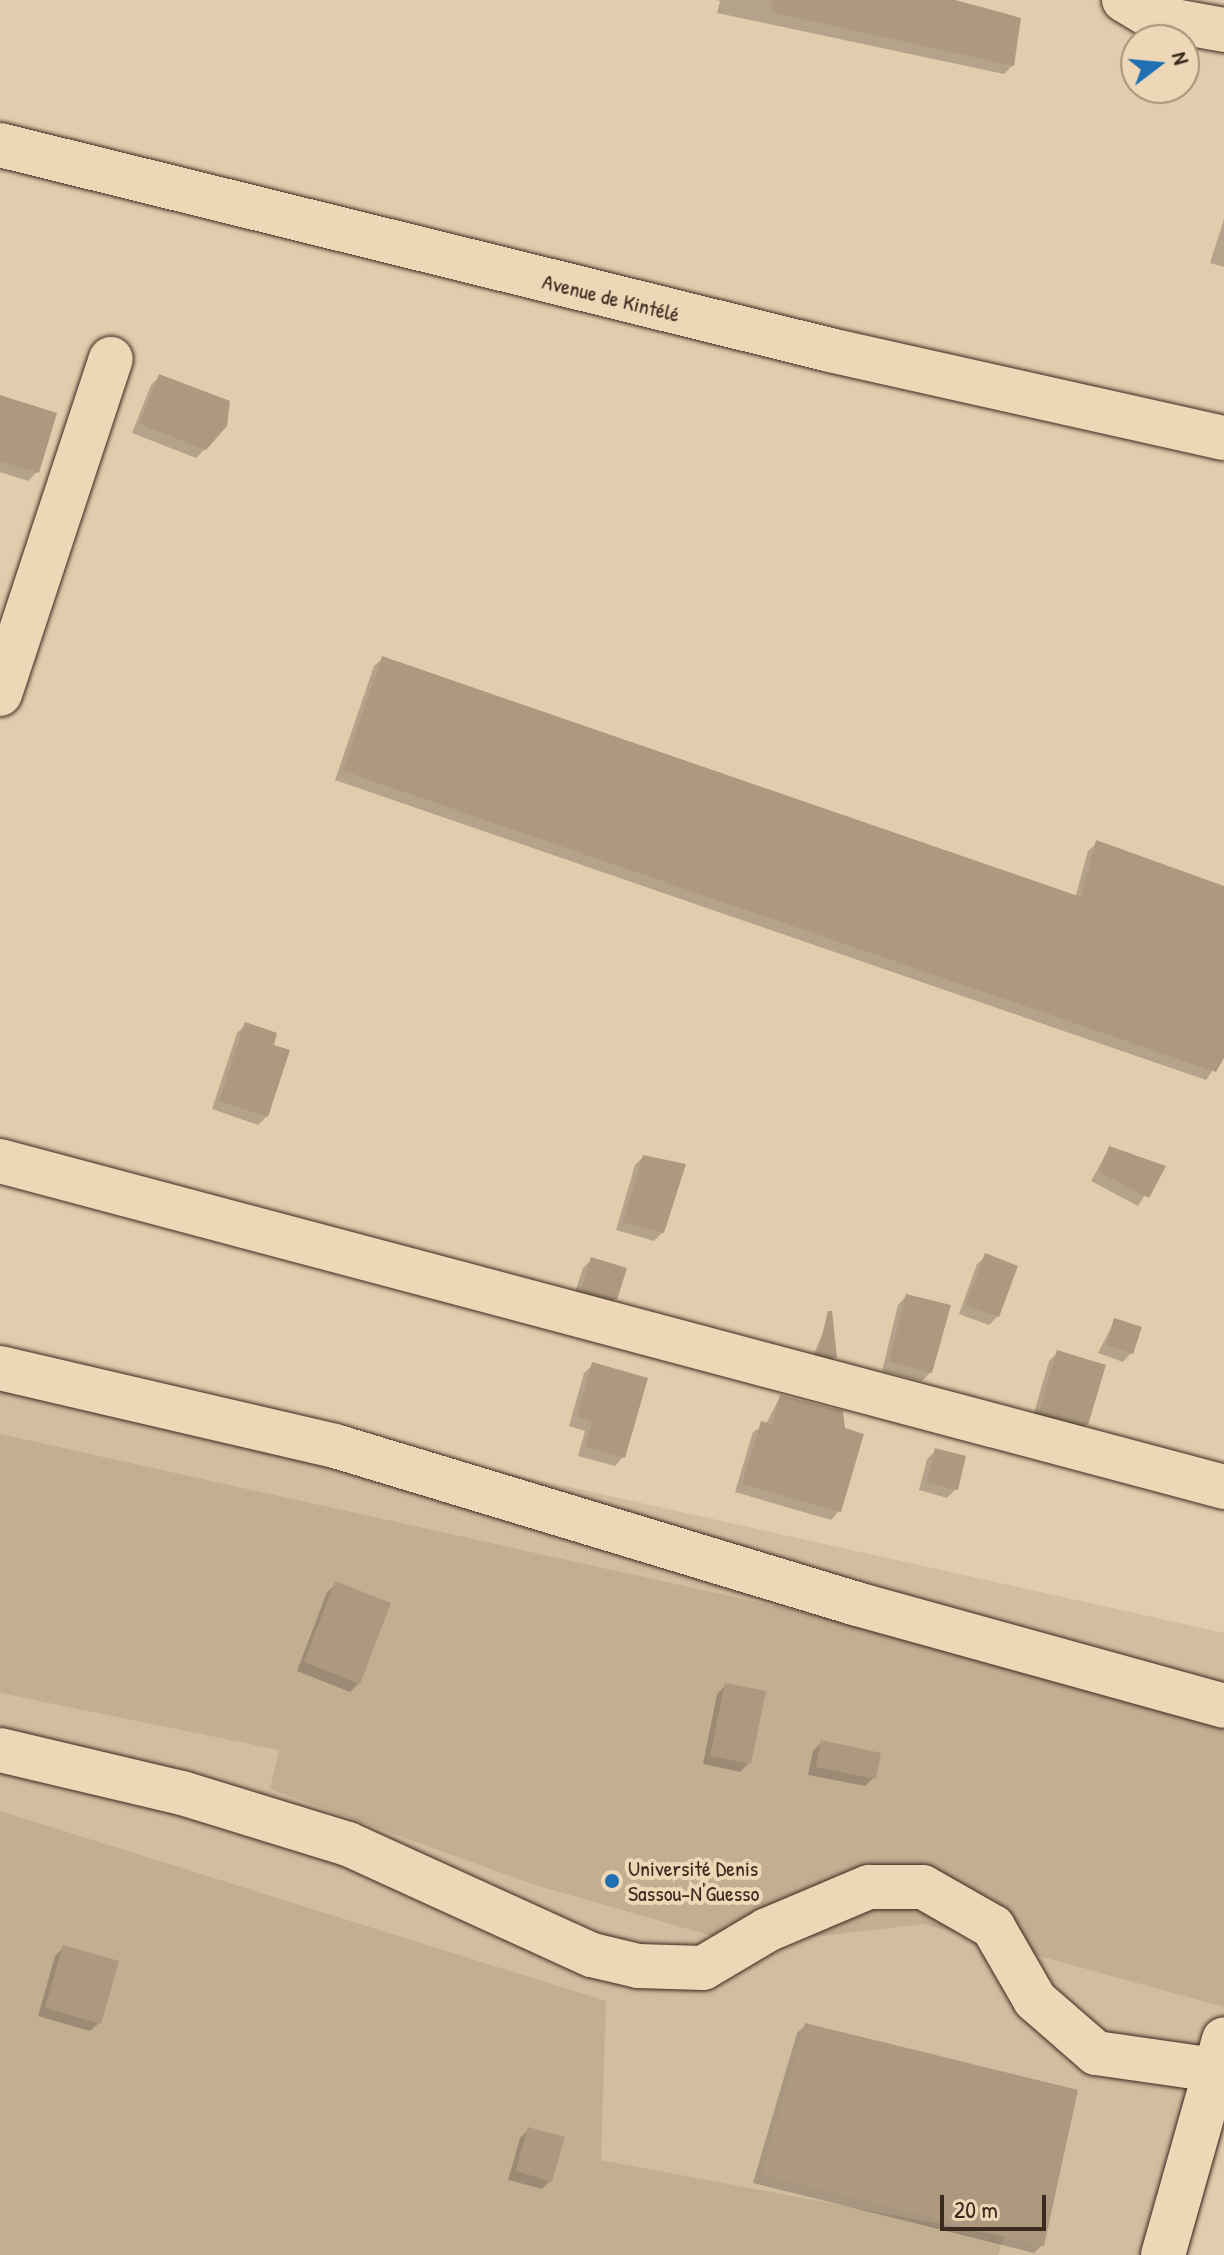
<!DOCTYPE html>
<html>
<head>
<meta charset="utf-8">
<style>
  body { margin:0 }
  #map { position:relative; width:1224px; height:2255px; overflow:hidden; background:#e2ccad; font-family:"Patrick Hand",sans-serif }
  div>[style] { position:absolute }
  .built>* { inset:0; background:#d2bda0 }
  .green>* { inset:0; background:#c3ae92 }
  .shadow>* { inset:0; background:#0003 }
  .building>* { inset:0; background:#ae9980 }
  .roads { filter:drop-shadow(0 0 2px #3b2a1e) drop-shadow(0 0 2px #3b2a1e) }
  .minor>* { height:44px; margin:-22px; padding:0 22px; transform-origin:22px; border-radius:22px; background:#edd7b6 }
  .major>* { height:44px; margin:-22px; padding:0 22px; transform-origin:22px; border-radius:22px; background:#edd7b6 }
  .dots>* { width:22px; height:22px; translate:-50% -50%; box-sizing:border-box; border:4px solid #edd7b6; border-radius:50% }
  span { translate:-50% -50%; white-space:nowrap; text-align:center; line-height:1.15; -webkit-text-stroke:8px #edd7b6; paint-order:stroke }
  .street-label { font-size:22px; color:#3b2a1e }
  .poi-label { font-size:22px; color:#3b2a1e }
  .left { translate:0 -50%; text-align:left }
  .north { position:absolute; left:1120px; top:24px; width:80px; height:80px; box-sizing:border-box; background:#edd7b6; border:2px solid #a69279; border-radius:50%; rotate:74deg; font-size:22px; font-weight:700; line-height:32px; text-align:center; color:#3b2a1e }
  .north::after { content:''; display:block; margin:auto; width:28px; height:36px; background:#1f6fb2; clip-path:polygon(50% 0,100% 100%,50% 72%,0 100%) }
  .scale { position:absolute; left:940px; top:2195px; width:106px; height:36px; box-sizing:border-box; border:4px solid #3b2a1e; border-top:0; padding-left:10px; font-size:24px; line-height:28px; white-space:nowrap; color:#3b2a1e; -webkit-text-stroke:6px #edd7b6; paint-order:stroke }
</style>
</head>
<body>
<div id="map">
  <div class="built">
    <i style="clip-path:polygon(0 1360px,1224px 1633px,1224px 2129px,1187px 2255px,0 2255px)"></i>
  </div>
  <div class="green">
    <i style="clip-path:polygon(0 1434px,1224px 1706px,1224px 2007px,924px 1924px,743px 1945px,532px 1884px,270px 1789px,279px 1750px,0 1693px)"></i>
    <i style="clip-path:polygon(0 1811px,606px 2001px,601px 2160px,1004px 2236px,998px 2255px,0 2255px)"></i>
  </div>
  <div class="shadow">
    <i style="clip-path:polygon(716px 0,944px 0,1013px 65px,1004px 74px,717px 13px,720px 1px)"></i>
    <i style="clip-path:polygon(1224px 219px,1224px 267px,1210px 263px)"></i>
    <i style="clip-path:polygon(160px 376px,205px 449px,196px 458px,132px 433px,151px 385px)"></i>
    <i style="clip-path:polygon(0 397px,37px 472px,28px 481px,0 472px)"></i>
    <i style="clip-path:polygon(383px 658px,1075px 898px,1088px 851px,1097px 843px,1224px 889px,1224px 1054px,1206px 1080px,335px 780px,374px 666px)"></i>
    <i style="clip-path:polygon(246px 1024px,272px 1046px,267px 1116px,258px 1125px,212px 1109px,237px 1033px)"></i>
    <i style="clip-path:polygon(1109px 1148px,1163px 1167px,1138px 1206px,1091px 1181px)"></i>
    <i style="clip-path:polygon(643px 1157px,663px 1232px,654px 1241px,616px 1230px,635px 1165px)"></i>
    <i style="clip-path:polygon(986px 1256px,998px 1316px,989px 1325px,959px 1314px,977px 1264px)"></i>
    <i style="clip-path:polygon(592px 1259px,615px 1298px,607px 1307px,573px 1298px,583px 1268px)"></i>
    <i style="clip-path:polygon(906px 1296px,931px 1372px,922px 1381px,882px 1371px,898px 1305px)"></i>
    <i style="clip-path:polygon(830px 1315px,835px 1357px,826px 1366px,811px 1361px)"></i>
    <i style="clip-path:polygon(1115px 1320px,1131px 1353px,1123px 1362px,1098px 1353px)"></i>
    <i style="clip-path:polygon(1058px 1352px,1086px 1424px,1078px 1433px,1032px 1420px,1049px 1361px)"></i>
    <i style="clip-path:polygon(593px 1365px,623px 1457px,615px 1466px,578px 1456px,585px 1431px,569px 1426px,584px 1373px)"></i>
    <i style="clip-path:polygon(780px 1397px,839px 1511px,831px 1520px,735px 1492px,753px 1432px,766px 1424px)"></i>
    <i style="clip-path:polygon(936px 1450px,956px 1489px,947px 1498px,919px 1490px,927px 1459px)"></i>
    <i style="clip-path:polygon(336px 1584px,359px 1683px,350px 1692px,297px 1671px,327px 1592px)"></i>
    <i style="clip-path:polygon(726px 1685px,749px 1763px,740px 1772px,703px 1764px,717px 1694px)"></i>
    <i style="clip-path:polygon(822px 1742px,874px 1778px,865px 1786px,808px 1775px,813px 1751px)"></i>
    <i style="clip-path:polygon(64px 1947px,99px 2023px,90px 2031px,38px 2016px,55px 1956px)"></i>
    <i style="clip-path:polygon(806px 2025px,1042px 2245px,1034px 2253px,753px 2183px,797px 2033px)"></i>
    <i style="clip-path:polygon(529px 2129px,550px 2181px,542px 2189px,508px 2180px,520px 2138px)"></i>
  </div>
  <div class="building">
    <i style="clip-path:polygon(772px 0,955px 0,1000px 12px,1021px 18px,1014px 66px,771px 12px)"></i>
    <i style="clip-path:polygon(159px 374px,230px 401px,227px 426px,206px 450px,139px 424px)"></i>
    <i style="clip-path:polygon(0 395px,57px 413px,39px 473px,0 461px)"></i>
    <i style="clip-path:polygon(382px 656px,1081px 897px,1096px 840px,1224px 886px,1224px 1058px,1216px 1072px,343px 771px)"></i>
    <i style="clip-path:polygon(245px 1022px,277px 1033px,274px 1045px,290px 1050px,268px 1117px,219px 1101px)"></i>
    <i style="clip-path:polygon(1109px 1146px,1166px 1166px,1149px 1198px,1099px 1172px)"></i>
    <i style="clip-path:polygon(643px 1155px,686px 1164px,664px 1233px,623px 1222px)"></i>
    <i style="clip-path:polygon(985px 1253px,1018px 1266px,999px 1317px,966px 1305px)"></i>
    <i style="clip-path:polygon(591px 1257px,627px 1268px,617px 1300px,581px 1290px)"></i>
    <i style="clip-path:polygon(906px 1294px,951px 1305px,932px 1373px,889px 1362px)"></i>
    <i style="clip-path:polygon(828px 1311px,832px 1311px,837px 1358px,818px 1353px)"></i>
    <i style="clip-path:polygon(1114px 1318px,1142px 1327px,1133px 1354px,1106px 1345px)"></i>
    <i style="clip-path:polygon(1057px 1350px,1106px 1365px,1088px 1425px,1039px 1412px)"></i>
    <i style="clip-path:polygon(592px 1362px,648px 1378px,625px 1458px,585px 1447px,592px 1422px,577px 1417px)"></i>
    <i style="clip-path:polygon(780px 1395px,843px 1411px,845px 1428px,864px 1434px,841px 1512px,742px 1484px,761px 1421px,772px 1424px)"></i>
    <i style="clip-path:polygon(935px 1448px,966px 1456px,958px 1490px,927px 1482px)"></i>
    <i style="clip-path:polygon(335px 1581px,391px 1603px,360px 1684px,304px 1662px)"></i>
    <i style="clip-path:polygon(725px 1683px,766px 1691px,751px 1764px,710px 1756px)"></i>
    <i style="clip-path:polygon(821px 1740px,881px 1753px,876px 1779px,816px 1767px)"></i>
    <i style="clip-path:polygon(63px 1945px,119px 1961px,101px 2024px,45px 2008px)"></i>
    <i style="clip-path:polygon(805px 2023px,1078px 2090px,1044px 2246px,761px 2175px)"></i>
    <i style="clip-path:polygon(528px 2127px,565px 2137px,552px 2182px,516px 2171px)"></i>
  </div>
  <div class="roads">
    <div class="minor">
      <i style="left:1124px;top:0;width:33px;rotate:31deg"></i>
      <i style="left:1152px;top:17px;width:73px;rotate:10.2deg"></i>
      <i style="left:0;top:694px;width:353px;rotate:-71.7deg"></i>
      <i style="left:0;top:1161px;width:1267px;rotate:14.91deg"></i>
      <i style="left:0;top:1368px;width:344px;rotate:13.1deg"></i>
      <i style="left:335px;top:1446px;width:545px;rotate:16.84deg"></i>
      <i style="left:857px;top:1604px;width:381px;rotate:15.5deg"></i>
      <i style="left:0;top:1750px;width:187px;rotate:13.3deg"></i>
      <i style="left:182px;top:1793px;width:174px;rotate:17.1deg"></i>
      <i style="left:348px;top:1844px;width:268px;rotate:24.5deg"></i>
      <i style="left:592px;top:1955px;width:47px;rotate:13.4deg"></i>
      <i style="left:638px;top:1966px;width:65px;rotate:1.8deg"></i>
      <i style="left:703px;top:1968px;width:74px;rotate:-30.7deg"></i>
      <i style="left:767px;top:1930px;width:111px;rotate:-22.9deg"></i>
      <i style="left:869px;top:1887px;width:54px"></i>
      <i style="left:923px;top:1887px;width:81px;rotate:29.7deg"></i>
      <i style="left:993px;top:1927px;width:84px;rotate:60.1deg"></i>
      <i style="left:1035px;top:2000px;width:81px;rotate:41deg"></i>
      <i style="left:1096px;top:2053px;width:120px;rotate:8.1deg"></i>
      <i style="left:1163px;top:2255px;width:224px;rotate:-74.2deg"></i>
    </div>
    <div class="major">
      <i style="left:0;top:145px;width:855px;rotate:13.87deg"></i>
      <i style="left:830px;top:350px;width:404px;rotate:12.6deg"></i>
    </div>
  </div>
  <div class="dots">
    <i style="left:612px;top:1881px;background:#1f6fb2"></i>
  </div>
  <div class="street-label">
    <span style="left:611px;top:298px;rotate:14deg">Avenue de Kintélé</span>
  </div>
  <div class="poi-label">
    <span class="left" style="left:628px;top:1881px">Université Denis<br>Sassou-N'Guesso</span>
  </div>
  <div class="north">N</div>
  <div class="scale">20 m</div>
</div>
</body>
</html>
